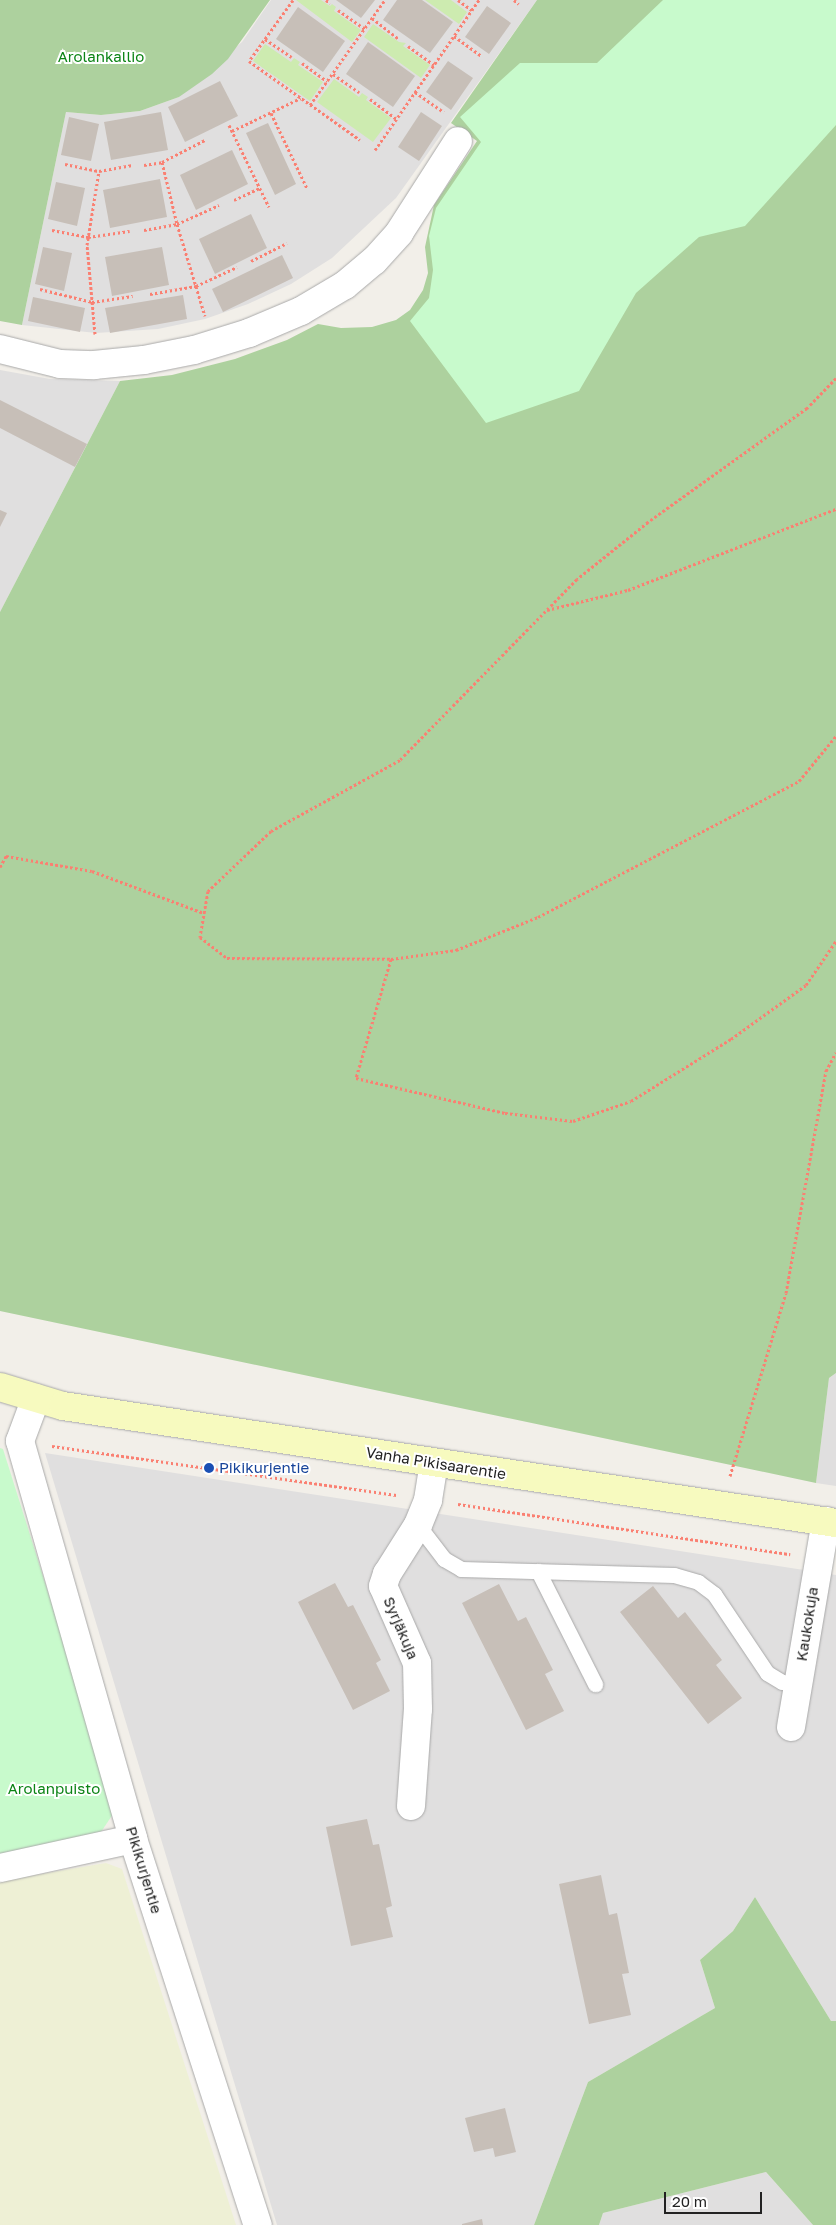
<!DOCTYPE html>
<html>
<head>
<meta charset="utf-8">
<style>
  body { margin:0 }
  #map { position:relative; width:836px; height:2225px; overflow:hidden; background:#f2efe9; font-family:"Golos Text",sans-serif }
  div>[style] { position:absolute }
  .residential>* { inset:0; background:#e0dfdf }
  .farmland>* { inset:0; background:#eef0d5 }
  .grass>* { inset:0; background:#cdebb0 }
  .forest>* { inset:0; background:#add19e }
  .park>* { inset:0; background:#c8facc }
  .building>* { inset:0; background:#c7bfb8 }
  .path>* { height:3px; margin-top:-1.5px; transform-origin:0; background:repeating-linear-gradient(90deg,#fa8072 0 2.5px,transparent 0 5px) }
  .roads { filter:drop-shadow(0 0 1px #a9a9a9) drop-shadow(0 0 1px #a9a9a9) }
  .lane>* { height:15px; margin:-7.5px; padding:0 7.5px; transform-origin:7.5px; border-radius:7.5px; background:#fff }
  .street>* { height:28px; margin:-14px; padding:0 14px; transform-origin:14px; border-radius:14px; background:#fff }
  .secondary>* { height:28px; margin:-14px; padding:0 14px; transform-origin:14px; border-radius:14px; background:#f7fabf }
  .dots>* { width:14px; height:14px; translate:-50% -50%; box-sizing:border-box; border:2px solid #fff; border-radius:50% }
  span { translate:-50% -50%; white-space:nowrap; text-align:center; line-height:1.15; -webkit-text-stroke:4px #fff; paint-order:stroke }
  .park-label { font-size:15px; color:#0c8416 }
  .street-label { font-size:15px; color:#222 }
  .transit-label { font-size:15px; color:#164399 }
  .left { translate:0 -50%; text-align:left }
  .scale { position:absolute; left:664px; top:2192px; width:98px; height:22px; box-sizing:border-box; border:2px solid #222; border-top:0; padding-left:6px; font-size:15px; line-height:18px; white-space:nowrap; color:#222; -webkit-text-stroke:4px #fff; paint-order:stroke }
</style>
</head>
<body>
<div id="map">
  <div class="residential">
    <i style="clip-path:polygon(271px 0,537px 0,396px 198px,332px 258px,291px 284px,248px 304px,205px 319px,158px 329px,96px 333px,22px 325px,66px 112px,101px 115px,140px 111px,179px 97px,242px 42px)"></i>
    <i style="clip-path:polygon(0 370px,50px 379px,120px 381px,0 612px)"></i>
    <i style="clip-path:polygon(836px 1373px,836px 1486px,816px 1483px,829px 1378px)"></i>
    <i style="clip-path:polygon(45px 1453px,836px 1575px,836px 2021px,831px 2021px,755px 1897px,733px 1931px,700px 1960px,715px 2008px,588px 2082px,534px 2225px,277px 2225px)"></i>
    <i style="clip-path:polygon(766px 2172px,813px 2225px,599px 2225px,603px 2213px)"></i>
  </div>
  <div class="farmland">
    <i style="clip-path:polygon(106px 1863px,122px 1869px,236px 2225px,0 2225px,0 1881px)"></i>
  </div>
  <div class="grass">
    <i style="clip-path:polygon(296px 0,321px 0,330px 6px,332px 4px,336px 7px,334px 11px,361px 30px,352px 42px)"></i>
    <i style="clip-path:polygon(425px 0,451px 0,467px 12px,459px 24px)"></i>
    <i style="clip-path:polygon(373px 24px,399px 42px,406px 43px,403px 46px,430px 65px,421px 78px,364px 37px)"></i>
    <i style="clip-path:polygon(265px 44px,291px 62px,294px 58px,300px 62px,298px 65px,323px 82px,310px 101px,253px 61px)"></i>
    <i style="clip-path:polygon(334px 79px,359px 97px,362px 93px,368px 97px,366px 100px,391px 118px,373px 142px,317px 102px)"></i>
  </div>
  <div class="forest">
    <i style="clip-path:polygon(0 0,270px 0,228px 59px,212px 74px,179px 97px,140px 111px,101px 115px,66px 112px,22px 325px,0 321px)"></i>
    <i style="clip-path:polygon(537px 0,836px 0,836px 1373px,829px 1378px,816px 1483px,0 1311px,0 612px,120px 381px,172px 375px,235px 359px,287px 340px,318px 324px,341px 328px,372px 327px,396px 320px,410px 310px,423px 290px,428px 273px,425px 247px,434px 205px,477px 141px,451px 123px)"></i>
    <i style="clip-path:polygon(755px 1897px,831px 2021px,836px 2021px,836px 2225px,813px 2225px,766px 2172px,603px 2213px,599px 2225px,534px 2225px,588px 2082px,715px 2008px,700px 1960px,733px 1931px)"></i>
  </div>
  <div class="park">
    <i style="clip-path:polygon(663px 0,836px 0,836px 125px,745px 226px,699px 237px,636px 293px,579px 391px,486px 423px,410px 321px,429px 298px,433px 270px,429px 236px,436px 208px,481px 142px,460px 117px,520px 63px,597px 63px)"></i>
    <i style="clip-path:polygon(0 1448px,3px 1449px,111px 1792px,113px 1814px,99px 1835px,0 1856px)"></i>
  </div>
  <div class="building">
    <i style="clip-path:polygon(336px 0,375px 0,361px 18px)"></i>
    <i style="clip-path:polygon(397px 0,422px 0,453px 22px,430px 53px,383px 20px)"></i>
    <i style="clip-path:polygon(487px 6px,511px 23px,489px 54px,465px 37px)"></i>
    <i style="clip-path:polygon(298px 7px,345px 41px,323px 72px,276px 39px)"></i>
    <i style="clip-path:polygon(368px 42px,415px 76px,393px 107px,346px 74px)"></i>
    <i style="clip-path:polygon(448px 61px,473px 78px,451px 110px,426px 92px)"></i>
    <i style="clip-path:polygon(220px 81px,238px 116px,185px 142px,168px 107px)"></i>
    <i style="clip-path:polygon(161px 112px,168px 150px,111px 160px,104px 122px)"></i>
    <i style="clip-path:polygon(421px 112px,442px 126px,419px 161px,398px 147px)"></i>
    <i style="clip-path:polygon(69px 117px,99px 124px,91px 161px,61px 155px)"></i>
    <i style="clip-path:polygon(268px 123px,296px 184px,275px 195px,246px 133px)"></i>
    <i style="clip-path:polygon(232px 150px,248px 184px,196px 210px,180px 175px)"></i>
    <i style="clip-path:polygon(160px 179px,167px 217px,110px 228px,103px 190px)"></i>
    <i style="clip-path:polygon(56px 182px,85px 188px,77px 226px,48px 219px)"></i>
    <i style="clip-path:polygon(251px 214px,267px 248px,215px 274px,199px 239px)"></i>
    <i style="clip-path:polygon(43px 247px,72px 253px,64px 291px,35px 284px)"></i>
    <i style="clip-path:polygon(162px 247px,169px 285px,112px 296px,105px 257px)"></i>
    <i style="clip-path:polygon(282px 255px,293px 278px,223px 312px,212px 289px)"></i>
    <i style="clip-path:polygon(183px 295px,187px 319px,110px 333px,105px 308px)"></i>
    <i style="clip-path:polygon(33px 297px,85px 308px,80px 332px,28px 321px)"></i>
    <i style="clip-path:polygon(0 400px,87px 444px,75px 467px,0 428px)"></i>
    <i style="clip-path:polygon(0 510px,7px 513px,0 527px)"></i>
    <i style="clip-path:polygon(335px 1583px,348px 1607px,353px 1605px,381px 1660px,376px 1663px,390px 1691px,353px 1710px,298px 1602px)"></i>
    <i style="clip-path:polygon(499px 1584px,518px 1621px,526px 1617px,553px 1670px,545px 1674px,564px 1711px,526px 1730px,462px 1603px)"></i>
    <i style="clip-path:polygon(653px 1586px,678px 1618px,685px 1612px,722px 1660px,716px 1665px,742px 1698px,708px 1724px,620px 1612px)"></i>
    <i style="clip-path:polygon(367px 1819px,373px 1845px,379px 1844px,392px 1906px,386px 1908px,393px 1937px,351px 1946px,326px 1827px)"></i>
    <i style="clip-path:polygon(601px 1875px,609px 1915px,617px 1913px,629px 1973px,622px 1974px,631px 2015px,589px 2024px,559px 1884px)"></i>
    <i style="clip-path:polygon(505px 2108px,516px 2152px,495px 2157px,493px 2148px,474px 2152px,465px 2118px)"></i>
    <i style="clip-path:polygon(482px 2219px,483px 2225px,462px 2225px,462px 2224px)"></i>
  </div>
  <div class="path">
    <i style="left:293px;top:0;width:75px;rotate:125.8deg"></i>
    <i style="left:249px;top:61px;width:136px;rotate:35.4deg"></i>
    <i style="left:326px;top:0;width:5px;rotate:37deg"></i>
    <i style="left:458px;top:0;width:17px;rotate:36deg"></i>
    <i style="left:514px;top:0;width:6px;rotate:39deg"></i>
    <i style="left:338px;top:10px;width:33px;rotate:35deg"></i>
    <i style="left:372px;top:18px;width:33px;rotate:38deg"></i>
    <i style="left:454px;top:36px;width:34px;rotate:36deg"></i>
    <i style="left:265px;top:39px;width:32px;rotate:34deg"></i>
    <i style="left:408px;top:46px;width:32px;rotate:36deg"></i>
    <i style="left:302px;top:63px;width:31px;rotate:36deg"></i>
    <i style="left:333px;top:74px;width:32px;rotate:35deg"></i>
    <i style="left:415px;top:92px;width:35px;rotate:35deg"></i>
    <i style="left:370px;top:99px;width:34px;rotate:37deg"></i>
    <i style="left:310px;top:105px;width:129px;rotate:-54.5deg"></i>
    <i style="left:271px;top:113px;width:83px;rotate:64.4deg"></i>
    <i style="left:229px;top:125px;width:91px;rotate:64deg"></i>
    <i style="left:232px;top:131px;width:76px;rotate:-25.6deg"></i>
    <i style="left:375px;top:150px;width:183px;rotate:-55.3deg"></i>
    <i style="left:162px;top:162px;width:64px;rotate:76.4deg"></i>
    <i style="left:177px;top:224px;width:96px;rotate:73.1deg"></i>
    <i style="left:65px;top:164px;width:35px;rotate:12deg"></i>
    <i style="left:99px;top:171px;width:34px;rotate:-10deg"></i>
    <i style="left:144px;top:165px;width:18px;rotate:-9deg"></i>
    <i style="left:162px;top:162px;width:48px;rotate:-27.1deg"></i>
    <i style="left:234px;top:200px;width:29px;rotate:-25deg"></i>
    <i style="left:52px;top:230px;width:37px;rotate:11deg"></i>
    <i style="left:88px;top:237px;width:42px;rotate:-8.1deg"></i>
    <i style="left:144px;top:230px;width:34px;rotate:-10deg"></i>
    <i style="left:177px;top:224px;width:46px;rotate:-24.3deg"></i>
    <i style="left:251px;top:261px;width:40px;rotate:-26.6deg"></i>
    <i style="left:40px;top:289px;width:54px;rotate:14deg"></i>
    <i style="left:92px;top:302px;width:41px;rotate:-8.3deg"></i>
    <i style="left:150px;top:294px;width:47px;rotate:-9.9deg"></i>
    <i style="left:196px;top:286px;width:45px;rotate:-24.9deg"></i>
    <i style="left:95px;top:334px;width:89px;rotate:-95.1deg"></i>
    <i style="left:87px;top:245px;width:75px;rotate:-80.8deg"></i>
    <i style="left:836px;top:378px;width:42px;rotate:134deg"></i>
    <i style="left:807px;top:408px;width:196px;rotate:144.4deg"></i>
    <i style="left:648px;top:522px;width:91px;rotate:141.2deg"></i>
    <i style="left:577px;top:579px;width:253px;rotate:134.4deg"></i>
    <i style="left:400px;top:760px;width:147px;rotate:151.2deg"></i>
    <i style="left:271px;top:831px;width:87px;rotate:136.4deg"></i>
    <i style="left:208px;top:891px;width:47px;rotate:99.9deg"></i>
    <i style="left:200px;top:937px;width:34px;rotate:38deg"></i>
    <i style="left:227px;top:958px;width:164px;rotate:0.3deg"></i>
    <i style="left:391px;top:959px;width:124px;rotate:106.4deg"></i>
    <i style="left:356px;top:1078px;width:153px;rotate:13.2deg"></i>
    <i style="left:505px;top:1113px;width:68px;rotate:6.7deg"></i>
    <i style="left:573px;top:1121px;width:61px;rotate:-19deg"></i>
    <i style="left:631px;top:1101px;width:118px;rotate:-31.8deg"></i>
    <i style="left:731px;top:1039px;width:92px;rotate:-35.8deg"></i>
    <i style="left:806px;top:985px;width:53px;rotate:-55.7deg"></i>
    <i style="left:547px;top:610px;width:83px;rotate:-13.9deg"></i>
    <i style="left:628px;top:590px;width:223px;rotate:-21.3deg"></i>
    <i style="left:0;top:867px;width:13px;rotate:-61deg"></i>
    <i style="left:6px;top:856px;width:87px;rotate:9.9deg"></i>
    <i style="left:92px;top:871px;width:120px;rotate:20.6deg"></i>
    <i style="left:391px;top:959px;width:66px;rotate:-7.9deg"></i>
    <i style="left:456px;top:950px;width:88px;rotate:-21.9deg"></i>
    <i style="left:538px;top:917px;width:294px;rotate:-27.5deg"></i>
    <i style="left:799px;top:781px;width:58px;rotate:-50.6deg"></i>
    <i style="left:52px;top:1446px;width:348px;rotate:8.1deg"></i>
    <i style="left:730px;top:1476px;width:191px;rotate:-73deg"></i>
    <i style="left:786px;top:1293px;width:226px;rotate:-79.8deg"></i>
    <i style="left:826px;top:1071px;width:21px;rotate:-62deg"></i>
    <i style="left:458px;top:1504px;width:336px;rotate:8.6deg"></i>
  </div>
  <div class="roads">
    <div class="lane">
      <i style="left:418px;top:1525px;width:43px;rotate:52.6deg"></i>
      <i style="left:444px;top:1559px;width:20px;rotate:30deg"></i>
      <i style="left:461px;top:1569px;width:213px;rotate:1.6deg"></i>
      <i style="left:674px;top:1575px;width:25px;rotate:16deg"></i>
      <i style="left:698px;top:1582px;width:20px;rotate:37deg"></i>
      <i style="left:714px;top:1594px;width:95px;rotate:56.1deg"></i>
      <i style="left:767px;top:1673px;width:17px;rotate:31deg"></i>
      <i style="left:782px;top:1682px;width:15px;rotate:11deg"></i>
      <i style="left:538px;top:1571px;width:127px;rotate:63.2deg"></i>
    </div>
    <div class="street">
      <i style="left:0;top:349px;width:62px;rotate:14deg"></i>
      <i style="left:60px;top:364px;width:34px;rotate:2deg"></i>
      <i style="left:94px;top:365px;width:50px;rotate:-5.7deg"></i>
      <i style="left:144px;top:360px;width:51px;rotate:-11.3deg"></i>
      <i style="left:194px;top:350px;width:58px;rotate:-17.2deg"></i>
      <i style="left:249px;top:333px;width:56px;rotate:-22.9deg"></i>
      <i style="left:301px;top:311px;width:51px;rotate:-30.6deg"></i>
      <i style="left:345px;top:285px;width:38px;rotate:-40deg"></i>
      <i style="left:374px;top:261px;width:38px;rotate:-48deg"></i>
      <i style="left:399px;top:233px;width:109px;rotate:-57.3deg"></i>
      <i style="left:36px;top:1398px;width:46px;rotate:110.4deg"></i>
      <i style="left:20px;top:1441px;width:414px;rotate:74.1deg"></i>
      <i style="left:133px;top:1839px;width:406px;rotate:72.1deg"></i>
      <i style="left:791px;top:1727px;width:209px;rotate:-80.4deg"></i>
      <i style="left:411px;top:1806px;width:97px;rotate:-85.9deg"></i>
      <i style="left:418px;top:1709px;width:46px;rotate:-91.2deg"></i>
      <i style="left:417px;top:1663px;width:84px;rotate:-113.8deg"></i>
      <i style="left:383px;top:1586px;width:13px;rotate:-72deg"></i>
      <i style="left:387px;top:1574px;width:58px;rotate:-57.7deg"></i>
      <i style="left:418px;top:1525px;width:27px;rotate:-68deg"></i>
      <i style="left:428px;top:1500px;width:37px;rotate:-81deg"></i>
      <i style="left:0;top:1868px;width:136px;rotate:-12.3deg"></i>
    </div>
    <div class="secondary">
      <i style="left:0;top:1387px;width:66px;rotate:16.8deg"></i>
      <i style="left:63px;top:1406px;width:782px;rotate:8.61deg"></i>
    </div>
  </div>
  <div class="dots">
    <i style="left:209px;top:1468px;background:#1a4fb4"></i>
  </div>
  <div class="park-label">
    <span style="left:101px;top:57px">Arolankallio</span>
    <span style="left:54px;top:1789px">Arolanpuisto</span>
  </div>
  <div class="street-label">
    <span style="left:436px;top:1463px;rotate:9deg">Vanha Pikisaarentie</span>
    <span style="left:807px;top:1624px;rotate:-81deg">Kaukokuja</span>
    <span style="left:401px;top:1628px;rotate:67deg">Syrjäkuja</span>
    <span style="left:144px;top:1870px;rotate:73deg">Pikikurjentie</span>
  </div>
  <div class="transit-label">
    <span class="left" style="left:219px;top:1468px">Pikikurjentie</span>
  </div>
  <div class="scale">20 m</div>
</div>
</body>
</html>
